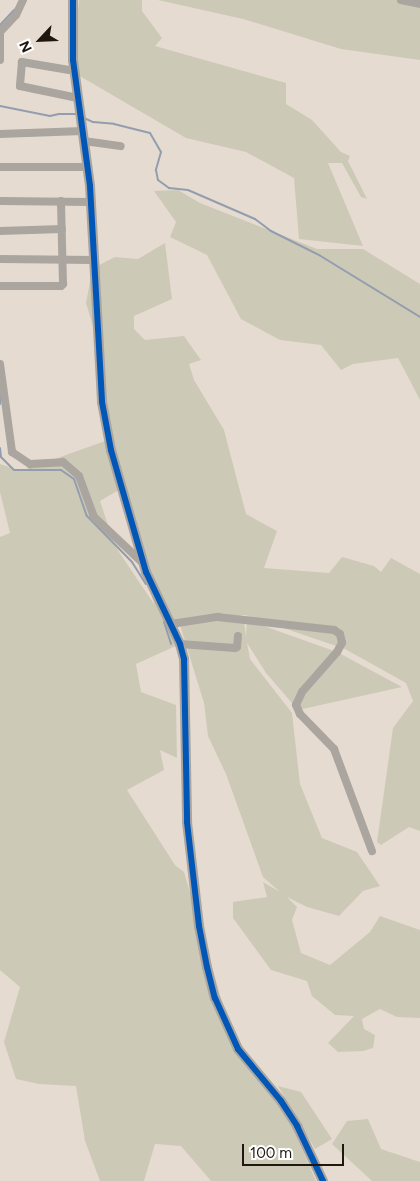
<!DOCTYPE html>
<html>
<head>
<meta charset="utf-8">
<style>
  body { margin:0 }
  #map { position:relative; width:420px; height:1181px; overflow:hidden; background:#e6dbd0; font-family:Figtree,sans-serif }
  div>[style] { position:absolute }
  .green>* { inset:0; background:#cdc9b7 }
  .stream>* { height:2px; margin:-1px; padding:0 1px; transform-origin:1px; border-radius:1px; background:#929eae }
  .minor>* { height:8px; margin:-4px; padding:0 4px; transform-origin:4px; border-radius:4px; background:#aba59f }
  .tertiary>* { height:10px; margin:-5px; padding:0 5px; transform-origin:5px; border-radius:5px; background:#aba59f }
  .cycleway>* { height:6px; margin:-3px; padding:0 3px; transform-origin:3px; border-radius:3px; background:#0057b8 }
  span { translate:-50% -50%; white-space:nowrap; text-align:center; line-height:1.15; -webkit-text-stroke:4.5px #fff; paint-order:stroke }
  .north { position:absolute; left:15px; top:15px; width:50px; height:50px; -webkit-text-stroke:4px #fff; paint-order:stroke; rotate:245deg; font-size:14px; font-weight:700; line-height:20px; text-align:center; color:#1e1811 }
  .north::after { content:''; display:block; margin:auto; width:18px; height:22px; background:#1e1811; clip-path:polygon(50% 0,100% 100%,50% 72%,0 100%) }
  .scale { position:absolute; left:242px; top:1144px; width:102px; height:22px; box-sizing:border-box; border:2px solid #1e1811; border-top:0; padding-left:6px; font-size:15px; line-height:18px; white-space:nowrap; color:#1e1811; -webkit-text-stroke:4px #fff; paint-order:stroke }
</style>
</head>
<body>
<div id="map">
  <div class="green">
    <i style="clip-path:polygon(79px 0,142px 0,142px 11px,162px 38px,155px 46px,286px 83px,286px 104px,312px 120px,341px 152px,350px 156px,348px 161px,367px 199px,361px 197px,342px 163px,328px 163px,363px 246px,299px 239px,294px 178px,246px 152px,186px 138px,78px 75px,76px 28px)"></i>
    <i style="clip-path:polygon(158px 0,420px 0,420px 60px,341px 49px,243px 19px)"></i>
    <i style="clip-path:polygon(178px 190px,200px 203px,317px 249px,363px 249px,420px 284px,420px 400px,398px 358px,353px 364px,341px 370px,321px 345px,280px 340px,241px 319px,207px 255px,170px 237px,176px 222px,154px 191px)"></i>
    <i style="clip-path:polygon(evenodd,165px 243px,172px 299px,134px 316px,134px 329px,145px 340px,184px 336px,201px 360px,189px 364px,194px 380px,224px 430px,246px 514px,277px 531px,264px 568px,329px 573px,342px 557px,374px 566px,381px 572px,391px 558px,420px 574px,420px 831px,409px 827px,381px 845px,377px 842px,393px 728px,413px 701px,406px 683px,345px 649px,245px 615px,220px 619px,244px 621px,246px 637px,247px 620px,337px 652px,402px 687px,298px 710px,266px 673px,247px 643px,250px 659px,292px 713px,300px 784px,322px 838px,357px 852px,380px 886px,363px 891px,339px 916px,307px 907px,287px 897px,297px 907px,292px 920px,301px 953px,330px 965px,370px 932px,380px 916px,420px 930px,420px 1018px,397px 1017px,380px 1009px,362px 1019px,364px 1029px,375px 1035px,373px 1048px,363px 1051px,338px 1052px,328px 1043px,354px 1016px,335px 1015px,312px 996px,307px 981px,271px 970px,233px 918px,233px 902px,267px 897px,263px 882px,280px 892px,263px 877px,226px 774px,208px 736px,204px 703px,180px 625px,170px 627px,180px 644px,136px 664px,141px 692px,176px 705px,177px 758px,160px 750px,164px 770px,127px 790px,175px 865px,184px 872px,237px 1053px,281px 1101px,316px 1181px,211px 1181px,181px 1146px,155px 1144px,144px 1181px,100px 1181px,85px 1141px,76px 1086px,39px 1084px,16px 1079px,4px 1042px,20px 987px,0 970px,0 537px,10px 533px,0 492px,0 464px,21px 471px,108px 440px,104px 420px,101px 353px,86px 303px,90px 282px,94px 268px,105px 262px,115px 257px,138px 259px,165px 243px,122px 488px,122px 489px,154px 604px,115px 546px,100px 501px,122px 488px)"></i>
    <i style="clip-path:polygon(278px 1086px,301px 1092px,332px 1139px,315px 1149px)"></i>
    <i style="clip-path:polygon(368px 1119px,381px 1149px,420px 1162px,420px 1181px,372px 1181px,332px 1144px,347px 1121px)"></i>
  </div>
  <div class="stream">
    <i style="left:0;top:25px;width:21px;rotate:-47deg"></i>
    <i style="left:0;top:106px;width:51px;rotate:11.3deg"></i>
    <i style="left:50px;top:116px;width:9px;rotate:-13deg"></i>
    <i style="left:59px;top:114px;width:19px"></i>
    <i style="left:84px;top:118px;width:10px;rotate:24deg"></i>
    <i style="left:93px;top:122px;width:21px;rotate:5deg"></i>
    <i style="left:114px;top:124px;width:37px;rotate:14deg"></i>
    <i style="left:150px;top:133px;width:22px;rotate:60deg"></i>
    <i style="left:161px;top:152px;width:19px;rotate:106deg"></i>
    <i style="left:156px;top:170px;width:10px;rotate:79deg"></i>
    <i style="left:158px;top:180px;width:14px;rotate:36deg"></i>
    <i style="left:169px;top:188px;width:19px;rotate:6deg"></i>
    <i style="left:188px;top:190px;width:73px;rotate:23.4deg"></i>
    <i style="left:255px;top:219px;width:20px;rotate:37deg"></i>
    <i style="left:271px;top:231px;width:54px;rotate:26.6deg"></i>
    <i style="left:319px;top:255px;width:119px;rotate:31.5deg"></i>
    <i style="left:0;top:393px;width:11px;rotate:90deg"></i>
    <i style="left:0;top:448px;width:9px;rotate:84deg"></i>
    <i style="left:1px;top:457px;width:18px;rotate:45deg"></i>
    <i style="left:14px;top:470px;width:47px"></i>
    <i style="left:61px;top:470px;width:16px;rotate:35deg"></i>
    <i style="left:74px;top:479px;width:39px;rotate:71deg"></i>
    <i style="left:87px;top:516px;width:64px;rotate:45.6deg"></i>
    <i style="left:132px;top:562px;width:26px;rotate:58deg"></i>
    <i style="left:164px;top:622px;width:23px;rotate:72deg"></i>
  </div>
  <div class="minor">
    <i style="left:401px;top:0;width:19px;rotate:12deg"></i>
    <i style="left:0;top:60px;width:28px;rotate:-90deg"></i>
    <i style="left:0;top:32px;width:23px;rotate:-47deg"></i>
    <i style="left:16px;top:15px;width:17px;rotate:-65deg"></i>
    <i style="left:75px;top:71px;width:54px;rotate:-170.4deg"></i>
    <i style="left:22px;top:62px;width:24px;rotate:95deg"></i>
    <i style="left:20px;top:86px;width:59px;rotate:11.7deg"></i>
    <i style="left:0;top:134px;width:83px;rotate:-2.1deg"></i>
    <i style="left:84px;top:141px;width:37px;rotate:8deg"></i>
    <i style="left:0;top:167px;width:88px"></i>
    <i style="left:0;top:201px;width:91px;rotate:0.6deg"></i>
    <i style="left:0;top:231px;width:62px;rotate:-1.8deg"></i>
    <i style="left:0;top:259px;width:93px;rotate:0.6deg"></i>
    <i style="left:0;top:286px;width:61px"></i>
    <i style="left:61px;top:286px;width:3px;rotate:-45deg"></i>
    <i style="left:63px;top:284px;width:83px;rotate:-91.4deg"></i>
    <i style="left:0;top:364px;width:89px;rotate:82.2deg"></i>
    <i style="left:12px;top:452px;width:22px;rotate:34deg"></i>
    <i style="left:30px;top:464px;width:33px;rotate:-3deg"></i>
    <i style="left:63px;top:462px;width:21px;rotate:41deg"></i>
    <i style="left:79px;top:476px;width:44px;rotate:69.9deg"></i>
    <i style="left:94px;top:517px;width:70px;rotate:43.3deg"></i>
    <i style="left:171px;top:624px;width:47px;rotate:-8.7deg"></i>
    <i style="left:217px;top:617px;width:118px;rotate:6.3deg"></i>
    <i style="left:334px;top:630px;width:7px;rotate:34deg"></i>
    <i style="left:340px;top:634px;width:9px;rotate:77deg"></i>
    <i style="left:342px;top:643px;width:10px;rotate:119deg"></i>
    <i style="left:337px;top:652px;width:53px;rotate:131.2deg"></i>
    <i style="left:302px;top:692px;width:14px;rotate:115deg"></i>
    <i style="left:296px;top:705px;width:10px;rotate:66deg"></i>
    <i style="left:300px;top:714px;width:49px;rotate:45.8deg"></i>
    <i style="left:334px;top:749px;width:109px;rotate:69.6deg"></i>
    <i style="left:180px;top:644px;width:55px;rotate:4.2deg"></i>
    <i style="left:235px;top:648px;width:2px;rotate:-27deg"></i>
    <i style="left:237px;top:647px;width:11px;rotate:-85deg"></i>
  </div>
  <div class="tertiary">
    <i style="left:73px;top:0;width:60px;rotate:90deg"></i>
    <i style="left:73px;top:60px;width:127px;rotate:82.3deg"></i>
    <i style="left:90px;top:186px;width:216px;rotate:86.8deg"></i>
    <i style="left:102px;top:402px;width:49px;rotate:79.4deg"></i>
    <i style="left:111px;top:450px;width:127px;rotate:74deg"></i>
    <i style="left:146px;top:572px;width:80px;rotate:64.7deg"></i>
    <i style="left:180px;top:644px;width:16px;rotate:75deg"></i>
    <i style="left:184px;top:659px;width:163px;rotate:88.9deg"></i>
    <i style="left:187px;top:822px;width:105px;rotate:83.4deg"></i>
    <i style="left:199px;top:926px;width:42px;rotate:79deg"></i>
    <i style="left:207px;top:967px;width:32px;rotate:76deg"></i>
    <i style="left:215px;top:998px;width:56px;rotate:65.7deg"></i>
    <i style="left:238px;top:1049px;width:67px;rotate:50.4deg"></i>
    <i style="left:281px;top:1101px;width:30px;rotate:57deg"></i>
    <i style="left:297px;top:1126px;width:61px;rotate:64.7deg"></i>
  </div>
  <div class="cycleway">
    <i style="left:73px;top:0;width:60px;rotate:90deg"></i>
    <i style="left:73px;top:60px;width:127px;rotate:82.3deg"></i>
    <i style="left:90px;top:186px;width:216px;rotate:86.8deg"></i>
    <i style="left:102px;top:402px;width:49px;rotate:79.4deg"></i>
    <i style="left:111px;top:450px;width:127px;rotate:74deg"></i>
    <i style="left:146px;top:572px;width:80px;rotate:64.7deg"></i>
    <i style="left:180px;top:644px;width:16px;rotate:75deg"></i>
    <i style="left:184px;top:659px;width:163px;rotate:88.9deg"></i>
    <i style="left:187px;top:822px;width:105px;rotate:83.4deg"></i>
    <i style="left:199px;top:926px;width:42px;rotate:79deg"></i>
    <i style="left:207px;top:967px;width:32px;rotate:76deg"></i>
    <i style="left:215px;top:998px;width:56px;rotate:65.7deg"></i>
    <i style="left:238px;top:1049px;width:67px;rotate:50.4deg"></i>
    <i style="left:281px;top:1101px;width:30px;rotate:57deg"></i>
    <i style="left:297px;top:1126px;width:61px;rotate:64.7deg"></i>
  </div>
  <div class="north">N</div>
  <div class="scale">100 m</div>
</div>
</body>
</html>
